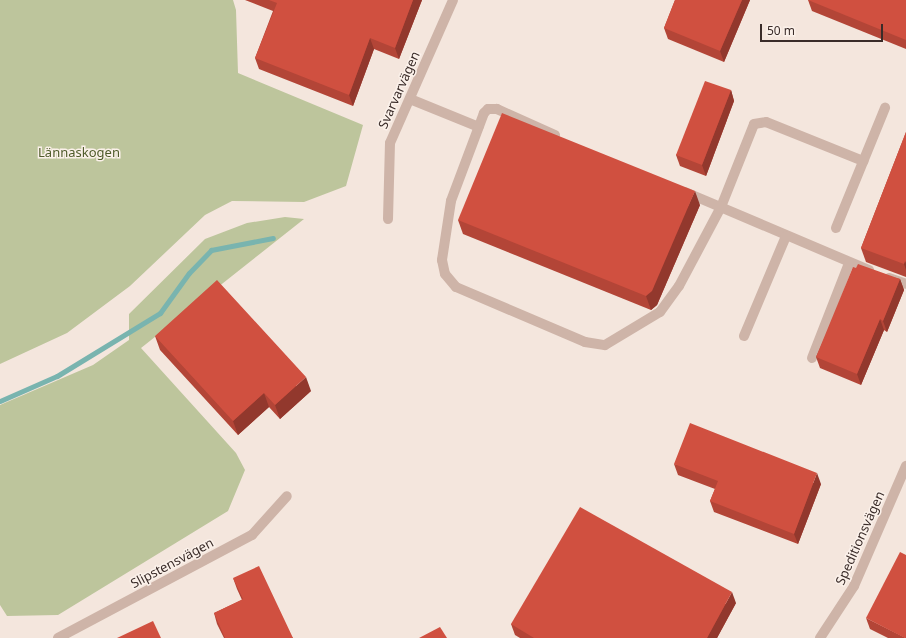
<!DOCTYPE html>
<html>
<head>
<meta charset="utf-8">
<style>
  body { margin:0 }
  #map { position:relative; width:906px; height:638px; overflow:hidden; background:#f4e6dd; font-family:"Noto Sans",sans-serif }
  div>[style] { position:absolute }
  .green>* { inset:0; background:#bdc59c }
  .stream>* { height:5px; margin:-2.5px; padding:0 2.5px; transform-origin:2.5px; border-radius:2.5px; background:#79b4af }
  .minor>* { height:10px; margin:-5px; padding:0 5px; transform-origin:5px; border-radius:5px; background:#ceb4a8 }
  .wall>* { inset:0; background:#b34537 }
  .shaded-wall>* { inset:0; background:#92382d }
  .building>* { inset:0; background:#d05040 }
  span { translate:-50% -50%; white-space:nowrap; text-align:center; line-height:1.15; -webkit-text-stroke:3px #fbf1ea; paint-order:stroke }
  .street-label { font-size:13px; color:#3a2c29 }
  .park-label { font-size:13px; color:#4f5b2a }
  .scale { position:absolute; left:760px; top:24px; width:123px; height:18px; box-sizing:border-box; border:2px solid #3a2c29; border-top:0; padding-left:5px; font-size:12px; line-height:14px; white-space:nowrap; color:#3a2c29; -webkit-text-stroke:3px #fbf1ea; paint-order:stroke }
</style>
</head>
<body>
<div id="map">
  <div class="green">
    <i style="clip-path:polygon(0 0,233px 0,236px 10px,238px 73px,363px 125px,346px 186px,304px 202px,232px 201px,205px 215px,130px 286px,67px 333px,0 364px)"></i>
    <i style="clip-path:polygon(285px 217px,304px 219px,141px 348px,236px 453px,245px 470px,228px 511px,58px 615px,7px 616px,0 605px,0 405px,93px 365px,129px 340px,129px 314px,205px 239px,247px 223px)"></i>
  </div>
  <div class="stream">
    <i style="left:0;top:401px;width:62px;rotate:-23.7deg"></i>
    <i style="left:57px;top:376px;width:121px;rotate:-31.5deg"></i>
    <i style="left:160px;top:313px;width:49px;rotate:-54.1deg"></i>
    <i style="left:189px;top:273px;width:32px;rotate:-46deg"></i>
    <i style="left:211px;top:250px;width:63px;rotate:-11deg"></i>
  </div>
  <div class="minor">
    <i style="left:410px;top:99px;width:74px;rotate:22.1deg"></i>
    <i style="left:555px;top:135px;width:64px;rotate:-155.9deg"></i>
    <i style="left:497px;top:109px;width:9px;rotate:180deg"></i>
    <i style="left:488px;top:109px;width:6px;rotate:135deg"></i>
    <i style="left:484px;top:113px;width:94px;rotate:110.6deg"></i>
    <i style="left:451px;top:201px;width:60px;rotate:98.7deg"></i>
    <i style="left:442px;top:260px;width:14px;rotate:78deg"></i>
    <i style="left:445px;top:274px;width:17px;rotate:50deg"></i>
    <i style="left:456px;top:287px;width:140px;rotate:23.1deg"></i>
    <i style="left:585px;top:342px;width:20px;rotate:9deg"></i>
    <i style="left:605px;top:345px;width:64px;rotate:-31deg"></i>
    <i style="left:660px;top:312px;width:32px;rotate:-54deg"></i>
    <i style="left:679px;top:286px;width:89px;rotate:-62deg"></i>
    <i style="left:721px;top:207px;width:89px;rotate:-68.3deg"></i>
    <i style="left:754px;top:124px;width:12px;rotate:-9deg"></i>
    <i style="left:766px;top:122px;width:105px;rotate:21.9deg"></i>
    <i style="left:685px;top:192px;width:200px;rotate:23deg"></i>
    <i style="left:388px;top:219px;width:76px;rotate:-88.5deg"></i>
    <i style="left:390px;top:143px;width:156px;rotate:-66.2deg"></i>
    <i style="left:836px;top:228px;width:130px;rotate:-67.8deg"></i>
    <i style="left:889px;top:278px;width:18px;rotate:19deg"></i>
    <i style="left:744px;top:336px;width:108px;rotate:-67.2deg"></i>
    <i style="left:812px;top:358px;width:102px;rotate:-68.7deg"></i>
    <i style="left:58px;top:638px;width:220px;rotate:-28deg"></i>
    <i style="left:252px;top:535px;width:52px;rotate:-48.1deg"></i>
    <i style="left:820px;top:638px;width:62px;rotate:-56.8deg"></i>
    <i style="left:854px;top:586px;width:131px;rotate:-66.6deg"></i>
  </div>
  <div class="wall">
    <i style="clip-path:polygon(245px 0,422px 0,399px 59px,374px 49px,353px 106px,259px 69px,255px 58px,273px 11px)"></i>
    <i style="clip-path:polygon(675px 0,750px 0,724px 62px,668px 39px,664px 28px)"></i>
    <i style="clip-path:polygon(808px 0,906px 0,906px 49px,812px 11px)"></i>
    <i style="clip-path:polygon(731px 90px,734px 101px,706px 176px,680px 166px,676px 155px)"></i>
    <i style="clip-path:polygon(906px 132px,906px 277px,866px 262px,861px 248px)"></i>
    <i style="clip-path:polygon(700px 205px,657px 305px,651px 310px,463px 234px,458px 220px)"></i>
    <i style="clip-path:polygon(856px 268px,900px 279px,904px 290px,887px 332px,884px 330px,861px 385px,820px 368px,816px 357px)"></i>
    <i style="clip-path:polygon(155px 336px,311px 391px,280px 419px,269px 407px,238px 435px,160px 350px)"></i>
    <i style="clip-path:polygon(674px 464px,821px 484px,798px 544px,714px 512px,710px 501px,715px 489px,678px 475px)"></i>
    <i style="clip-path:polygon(233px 578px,293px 638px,224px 638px,217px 624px,214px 613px,242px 600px,237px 589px)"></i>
    <i style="clip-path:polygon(736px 603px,717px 638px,520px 638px,515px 635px,511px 624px)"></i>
    <i style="clip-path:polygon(866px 618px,906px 638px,888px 638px,870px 629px)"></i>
  </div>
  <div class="shaded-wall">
    <i style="clip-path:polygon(413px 0,422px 0,399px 59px,395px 48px)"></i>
    <i style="clip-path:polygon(742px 0,750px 0,724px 62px,720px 51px)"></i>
    <i style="clip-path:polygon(370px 38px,374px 49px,353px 106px,349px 95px)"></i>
    <i style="clip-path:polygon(731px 90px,734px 101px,706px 176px,702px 165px)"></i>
    <i style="clip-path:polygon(695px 191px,700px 205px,657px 305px,651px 310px,646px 296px)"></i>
    <i style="clip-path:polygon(905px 261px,906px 264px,906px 270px,904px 264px)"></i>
    <i style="clip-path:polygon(900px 279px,904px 290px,887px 332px,883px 321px)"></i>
    <i style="clip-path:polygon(880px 319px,884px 330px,861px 385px,857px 374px)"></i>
    <i style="clip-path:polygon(306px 377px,311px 391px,280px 419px,275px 405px)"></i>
    <i style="clip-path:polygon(264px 393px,269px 407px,238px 435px,233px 421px)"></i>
    <i style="clip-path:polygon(817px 473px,821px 484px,798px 544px,794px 534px)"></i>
    <i style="clip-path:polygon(732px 592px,736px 603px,717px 638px,707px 638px)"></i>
  </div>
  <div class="building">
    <i style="clip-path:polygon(269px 0,413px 0,395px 48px,370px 38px,349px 95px,255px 58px,277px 3px)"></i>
    <i style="clip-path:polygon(675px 0,742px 0,720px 51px,664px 28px)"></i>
    <i style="clip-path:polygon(808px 0,906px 0,906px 40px)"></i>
    <i style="clip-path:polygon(705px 81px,731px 90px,702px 165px,676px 155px)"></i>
    <i style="clip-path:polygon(502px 113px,695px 191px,652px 291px,646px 296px,458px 220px)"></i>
    <i style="clip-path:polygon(906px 132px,906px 262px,905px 261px,904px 264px,861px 248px)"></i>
    <i style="clip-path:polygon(858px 264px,900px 279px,883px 321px,880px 319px,857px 374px,816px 357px,853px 267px,856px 268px)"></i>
    <i style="clip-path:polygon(217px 280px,306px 377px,275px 405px,264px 393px,233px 421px,155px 336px)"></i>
    <i style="clip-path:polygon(690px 423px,817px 473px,794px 534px,710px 501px,718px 481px,674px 464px)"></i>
    <i style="clip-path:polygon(580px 507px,732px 592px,707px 638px,534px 638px,511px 624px)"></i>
    <i style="clip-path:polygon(900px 552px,906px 555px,906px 638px,905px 638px,866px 618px)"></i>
    <i style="clip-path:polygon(259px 566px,293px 638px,225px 638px,214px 613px,243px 599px,233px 578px)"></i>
    <i style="clip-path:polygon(153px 621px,161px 638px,117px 638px)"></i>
    <i style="clip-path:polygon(440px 627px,447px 638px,419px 638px)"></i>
  </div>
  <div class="street-label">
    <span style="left:399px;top:90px;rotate:-66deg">Svarvarvägen</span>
    <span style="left:860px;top:538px;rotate:-66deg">Speditionsvägen</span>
    <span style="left:172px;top:563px;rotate:-28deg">Slipstensvägen</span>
  </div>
  <div class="park-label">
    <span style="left:79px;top:152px">Lännaskogen</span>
  </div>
  <div class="scale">50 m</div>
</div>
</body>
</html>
